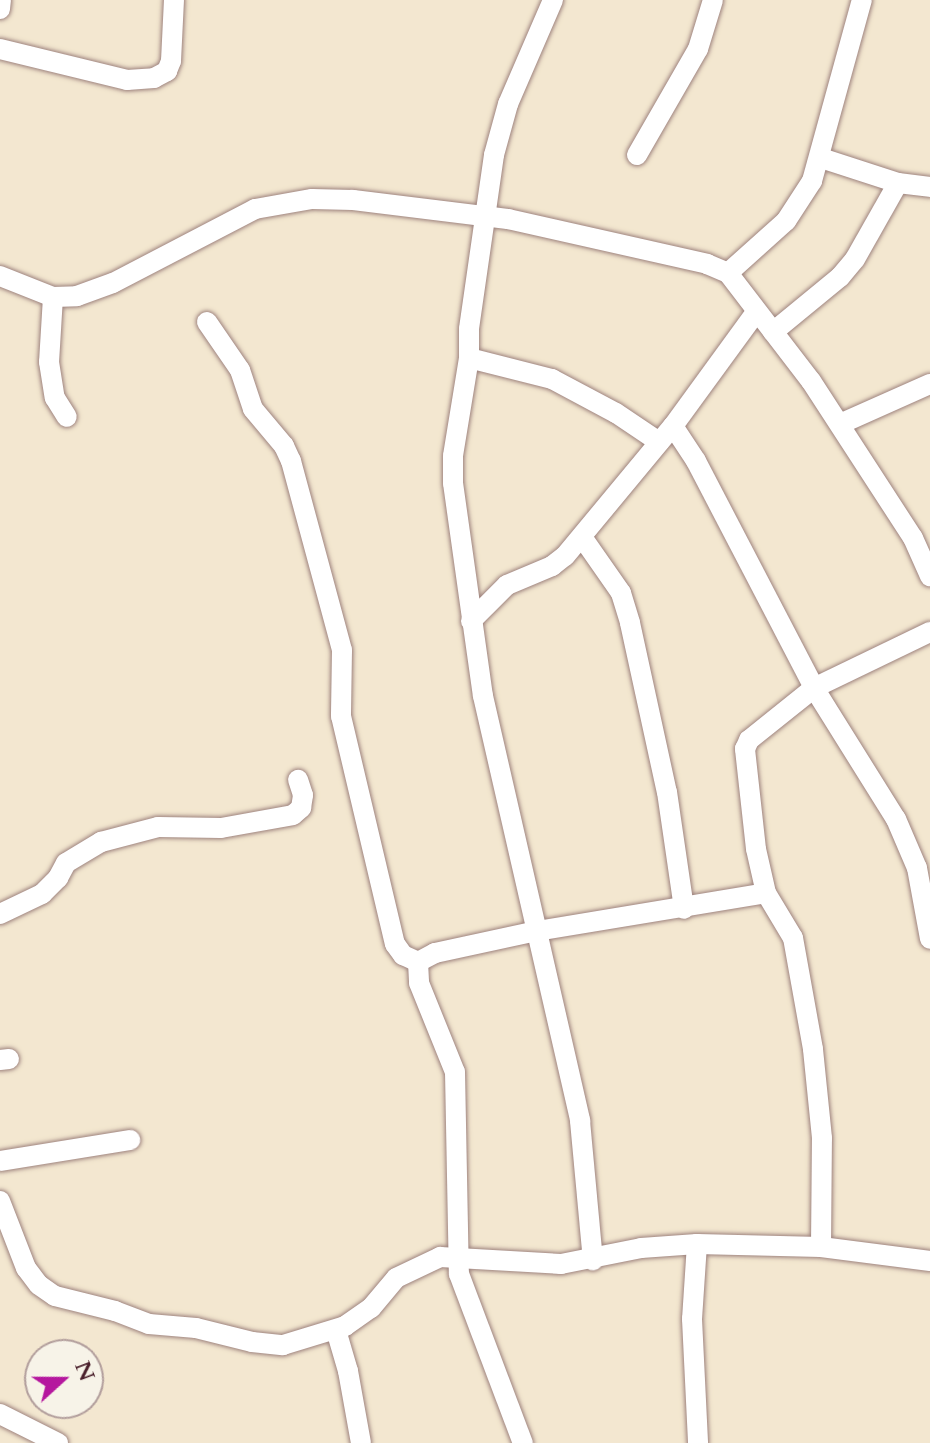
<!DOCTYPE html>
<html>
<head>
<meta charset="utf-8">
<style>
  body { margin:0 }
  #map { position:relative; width:930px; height:1443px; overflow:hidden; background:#f3e7d0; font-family:Cardo,serif }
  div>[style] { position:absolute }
  .roads { filter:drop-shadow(0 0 2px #9e837e) drop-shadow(0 0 2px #9e837e) }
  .minor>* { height:20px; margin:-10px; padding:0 10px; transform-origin:10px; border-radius:10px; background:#fff }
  span { translate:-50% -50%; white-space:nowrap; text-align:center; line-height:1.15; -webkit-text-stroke:7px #f7f3e8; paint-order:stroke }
  .north { position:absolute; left:24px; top:1339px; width:80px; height:80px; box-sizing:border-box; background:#f7f3e8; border:2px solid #b29e9c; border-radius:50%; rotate:69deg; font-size:22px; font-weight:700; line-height:32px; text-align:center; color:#4a1f2b }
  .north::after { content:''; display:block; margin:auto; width:28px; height:36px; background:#b5179e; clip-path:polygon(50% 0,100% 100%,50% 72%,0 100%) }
</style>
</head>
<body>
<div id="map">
  <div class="roads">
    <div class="minor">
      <i style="left:553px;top:0;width:113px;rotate:113.4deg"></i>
      <i style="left:508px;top:104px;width:53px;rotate:105.4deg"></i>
      <i style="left:494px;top:155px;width:176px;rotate:98.2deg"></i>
      <i style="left:469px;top:329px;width:29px;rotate:90deg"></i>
      <i style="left:469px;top:358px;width:99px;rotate:99.3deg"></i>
      <i style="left:453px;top:456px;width:27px;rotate:90deg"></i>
      <i style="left:453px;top:483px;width:215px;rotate:82deg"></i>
      <i style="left:483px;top:696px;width:436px;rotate:77.1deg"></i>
      <i style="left:580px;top:1121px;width:140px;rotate:84.7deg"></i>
      <i style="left:0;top:9px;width:9px;rotate:-84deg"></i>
      <i style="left:0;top:49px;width:131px;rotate:13.7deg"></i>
      <i style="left:127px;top:80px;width:27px;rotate:-4deg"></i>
      <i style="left:154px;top:78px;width:15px;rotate:-28deg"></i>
      <i style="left:167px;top:71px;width:11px;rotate:-68deg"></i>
      <i style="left:171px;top:61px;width:61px;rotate:-87.2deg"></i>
      <i style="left:637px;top:155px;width:122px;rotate:-60.1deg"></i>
      <i style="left:698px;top:49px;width:51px;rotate:-73deg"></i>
      <i style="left:821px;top:158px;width:81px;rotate:18deg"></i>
      <i style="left:898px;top:183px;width:32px;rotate:7deg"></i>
      <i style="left:728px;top:273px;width:78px;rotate:-41.9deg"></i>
      <i style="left:786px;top:221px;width:48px;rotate:-57deg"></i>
      <i style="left:812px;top:181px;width:188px;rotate:-74.6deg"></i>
      <i style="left:0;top:276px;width:57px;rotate:21.6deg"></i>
      <i style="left:53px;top:297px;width:24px;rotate:-2deg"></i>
      <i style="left:77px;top:296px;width:38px;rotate:-20deg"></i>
      <i style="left:113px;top:283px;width:160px;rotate:-27.5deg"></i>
      <i style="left:255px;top:209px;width:58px;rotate:-10deg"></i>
      <i style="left:312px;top:199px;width:41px;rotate:1.4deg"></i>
      <i style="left:353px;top:200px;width:156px;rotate:7deg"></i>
      <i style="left:508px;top:219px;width:204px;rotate:12.7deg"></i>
      <i style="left:707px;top:264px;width:23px;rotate:23deg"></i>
      <i style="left:728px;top:273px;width:136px;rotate:52.5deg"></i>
      <i style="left:811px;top:381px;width:187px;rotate:57deg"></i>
      <i style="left:913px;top:538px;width:42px;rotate:65.9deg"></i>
      <i style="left:53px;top:297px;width:65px;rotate:93.5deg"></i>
      <i style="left:49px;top:362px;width:36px;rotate:81deg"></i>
      <i style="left:55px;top:398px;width:22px;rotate:58deg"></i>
      <i style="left:207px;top:322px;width:58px;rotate:55.5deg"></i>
      <i style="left:240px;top:370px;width:41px;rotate:71.6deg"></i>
      <i style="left:253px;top:409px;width:48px;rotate:50deg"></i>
      <i style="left:284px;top:446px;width:17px;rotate:65deg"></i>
      <i style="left:291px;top:461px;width:196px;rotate:74.9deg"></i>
      <i style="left:342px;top:650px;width:66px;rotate:90.9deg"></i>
      <i style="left:341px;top:716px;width:234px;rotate:76.7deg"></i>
      <i style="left:395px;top:944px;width:14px;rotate:54deg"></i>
      <i style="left:403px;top:955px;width:17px;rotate:25deg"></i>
      <i style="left:773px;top:332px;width:87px;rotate:-39.4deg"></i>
      <i style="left:840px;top:277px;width:23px;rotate:-50deg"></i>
      <i style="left:855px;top:259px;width:87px;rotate:-60.5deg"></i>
      <i style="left:469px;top:358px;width:86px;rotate:14.2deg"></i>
      <i style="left:552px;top:379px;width:72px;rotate:28deg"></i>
      <i style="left:616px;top:413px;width:52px;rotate:34deg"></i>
      <i style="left:840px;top:424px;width:98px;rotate:-24deg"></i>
      <i style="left:673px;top:426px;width:42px;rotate:56.7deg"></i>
      <i style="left:696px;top:461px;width:256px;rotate:62.5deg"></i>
      <i style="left:814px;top:688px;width:155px;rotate:58deg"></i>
      <i style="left:896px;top:819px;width:53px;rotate:66.8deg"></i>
      <i style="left:917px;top:868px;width:72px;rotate:79.6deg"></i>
      <i style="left:582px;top:537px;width:68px;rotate:55.1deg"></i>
      <i style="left:621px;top:593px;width:31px;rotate:73deg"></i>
      <i style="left:630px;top:623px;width:173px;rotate:77.7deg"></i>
      <i style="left:667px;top:792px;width:118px;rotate:81.7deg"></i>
      <i style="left:471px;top:621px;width:51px;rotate:-45deg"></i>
      <i style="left:507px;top:585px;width:49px;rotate:-22.9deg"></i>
      <i style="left:552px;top:566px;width:16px;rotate:-38deg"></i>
      <i style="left:565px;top:556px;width:169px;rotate:-50.3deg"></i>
      <i style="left:673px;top:426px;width:141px;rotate:-53.9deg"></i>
      <i style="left:0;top:914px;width:47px;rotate:-25.5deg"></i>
      <i style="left:42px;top:894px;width:23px;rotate:-45deg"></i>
      <i style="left:58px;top:878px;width:17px;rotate:-62deg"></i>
      <i style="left:66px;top:863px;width:41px;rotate:-31deg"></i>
      <i style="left:101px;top:842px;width:59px;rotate:-14.7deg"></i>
      <i style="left:158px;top:827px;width:63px;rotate:0.9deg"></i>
      <i style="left:221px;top:828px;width:73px;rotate:-10.2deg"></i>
      <i style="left:293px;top:815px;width:11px;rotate:-41deg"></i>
      <i style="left:301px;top:808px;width:13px;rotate:-81deg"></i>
      <i style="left:303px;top:795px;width:16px;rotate:-108deg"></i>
      <i style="left:418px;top:962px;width:21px;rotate:87deg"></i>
      <i style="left:419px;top:983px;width:96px;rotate:68deg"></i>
      <i style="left:455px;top:1072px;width:202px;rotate:88.9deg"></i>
      <i style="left:459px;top:1274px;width:181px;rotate:69.3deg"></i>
      <i style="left:418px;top:962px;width:19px;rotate:-28deg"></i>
      <i style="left:435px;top:953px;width:104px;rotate:-12.2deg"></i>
      <i style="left:537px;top:931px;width:232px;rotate:-9.4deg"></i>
      <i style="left:0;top:1060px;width:9px;rotate:-6deg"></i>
      <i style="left:0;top:1161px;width:132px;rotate:-9.2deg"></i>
      <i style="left:0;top:1201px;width:72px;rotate:68.8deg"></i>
      <i style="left:26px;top:1268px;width:21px;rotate:53deg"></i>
      <i style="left:39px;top:1285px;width:19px;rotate:35deg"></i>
      <i style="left:55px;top:1296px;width:62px;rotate:14deg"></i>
      <i style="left:115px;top:1311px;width:36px;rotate:21deg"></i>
      <i style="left:149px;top:1324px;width:47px;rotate:4.9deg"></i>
      <i style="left:196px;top:1328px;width:58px;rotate:14deg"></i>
      <i style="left:252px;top:1342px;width:31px;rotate:6deg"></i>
      <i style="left:283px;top:1345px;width:65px;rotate:-17deg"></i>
      <i style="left:345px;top:1326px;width:32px;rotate:-35deg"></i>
      <i style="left:371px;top:1308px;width:39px;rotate:-50deg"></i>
      <i style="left:396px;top:1278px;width:49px;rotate:-25.5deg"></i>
      <i style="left:440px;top:1257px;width:121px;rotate:3.3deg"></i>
      <i style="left:561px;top:1264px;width:82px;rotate:-11.3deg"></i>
      <i style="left:641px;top:1248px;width:56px;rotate:-4.1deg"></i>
      <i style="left:697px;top:1244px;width:124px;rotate:1.4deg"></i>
      <i style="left:821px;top:1247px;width:110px;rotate:7.3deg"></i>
      <i style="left:697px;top:1244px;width:75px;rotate:93.8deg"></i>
      <i style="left:692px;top:1319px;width:124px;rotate:87.2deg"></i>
      <i style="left:821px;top:1247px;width:109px;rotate:-89.5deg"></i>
      <i style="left:822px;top:1138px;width:89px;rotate:-95.8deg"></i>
      <i style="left:813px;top:1049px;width:113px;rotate:-100.2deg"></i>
      <i style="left:793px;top:938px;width:52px;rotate:-121deg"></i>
      <i style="left:766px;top:893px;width:45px;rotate:-102.8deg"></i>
      <i style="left:756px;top:849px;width:101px;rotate:-96.3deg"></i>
      <i style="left:745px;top:749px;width:10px;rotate:-66deg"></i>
      <i style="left:749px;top:740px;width:83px;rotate:-38.7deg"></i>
      <i style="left:814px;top:688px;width:129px;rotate:-25.8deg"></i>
      <i style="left:336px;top:1330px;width:43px;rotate:73.7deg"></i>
      <i style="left:348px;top:1371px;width:73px;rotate:79.8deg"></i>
      <i style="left:0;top:1414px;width:65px;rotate:26.6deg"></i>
    </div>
  </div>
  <div class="north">N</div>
</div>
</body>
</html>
